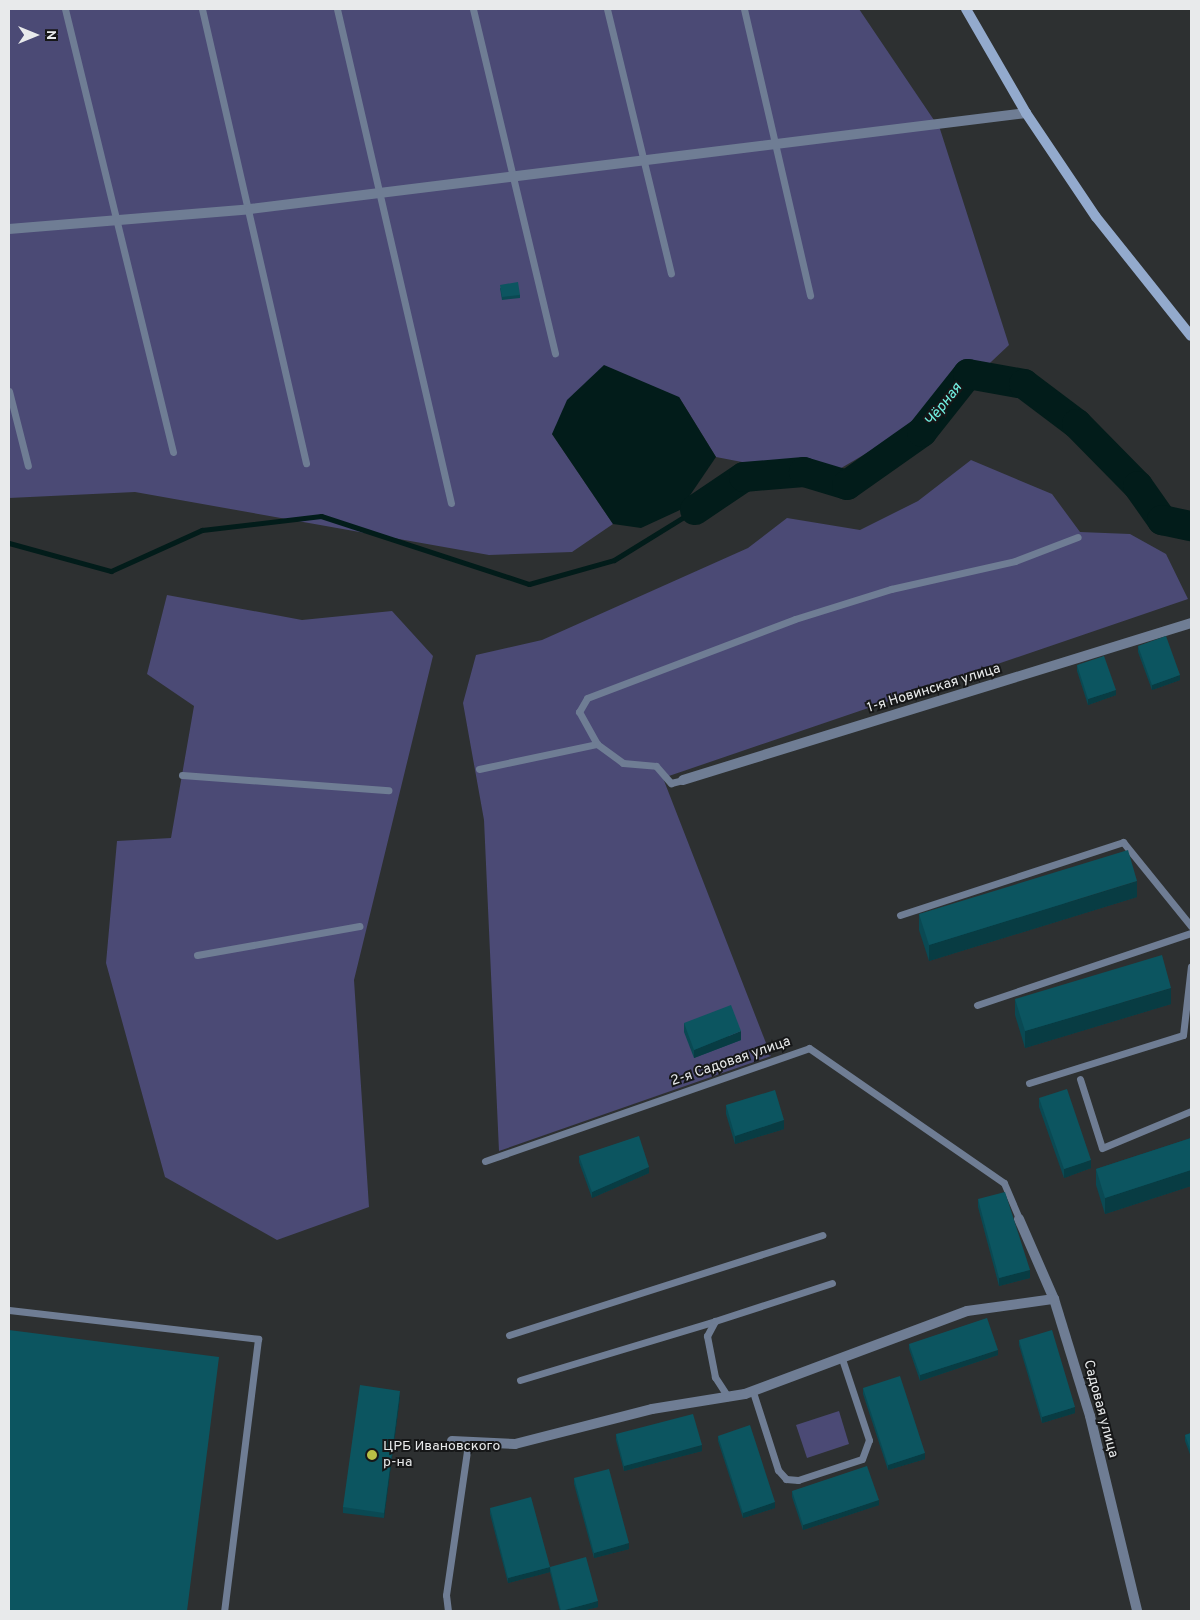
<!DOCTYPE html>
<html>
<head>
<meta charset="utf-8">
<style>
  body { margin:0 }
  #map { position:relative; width:1200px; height:1620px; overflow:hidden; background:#2d3031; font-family:Overpass,sans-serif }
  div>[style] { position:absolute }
  .green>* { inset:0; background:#4b4a75 }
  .water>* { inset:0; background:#021c1a }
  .stream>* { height:5px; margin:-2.5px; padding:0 2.5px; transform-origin:2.5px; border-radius:2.5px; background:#021c1a }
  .river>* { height:30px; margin:-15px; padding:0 15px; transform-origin:15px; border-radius:15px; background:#021c1a }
  .lane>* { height:7px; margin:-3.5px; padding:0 3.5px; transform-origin:3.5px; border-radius:3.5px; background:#6f7d94 }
  .street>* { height:10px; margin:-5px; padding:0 5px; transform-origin:5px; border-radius:5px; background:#6f7d94 }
  .secondary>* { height:10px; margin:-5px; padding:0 5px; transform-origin:5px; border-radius:5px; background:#93aacd }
  .wall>* { inset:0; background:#0a4953 }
  .shaded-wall>* { inset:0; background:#083c43 }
  .building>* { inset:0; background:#0c5560 }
  .dots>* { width:14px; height:14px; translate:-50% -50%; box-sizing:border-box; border:2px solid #161718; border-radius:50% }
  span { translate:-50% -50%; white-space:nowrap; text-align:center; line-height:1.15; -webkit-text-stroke:4px #161718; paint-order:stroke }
  .street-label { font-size:14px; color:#e8eaeb }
  .poi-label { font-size:14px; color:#e8eaeb }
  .left { translate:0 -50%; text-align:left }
  .water-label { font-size:15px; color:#71f0e2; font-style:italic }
  .frame { position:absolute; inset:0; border:10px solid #e8eaeb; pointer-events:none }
  .north { position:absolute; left:10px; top:10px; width:50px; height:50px; -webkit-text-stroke:4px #161718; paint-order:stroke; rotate:90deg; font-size:14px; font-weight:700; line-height:20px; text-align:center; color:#e8eaeb }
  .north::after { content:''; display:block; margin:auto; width:18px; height:22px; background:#e8eaeb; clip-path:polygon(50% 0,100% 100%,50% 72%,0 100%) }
</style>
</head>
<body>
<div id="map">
  <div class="green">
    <i style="clip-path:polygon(9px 9px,859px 9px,940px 129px,1009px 345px,939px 411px,824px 478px,716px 457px,679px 397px,552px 434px,613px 524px,572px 552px,489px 555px,135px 492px,9px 498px)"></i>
    <i style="clip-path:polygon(971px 460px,1052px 494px,1080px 532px,1130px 534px,1166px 554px,1188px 599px,663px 778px,771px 1056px,499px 1151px,484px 820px,463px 703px,476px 655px,542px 640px,748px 548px,787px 518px,860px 530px,918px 501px)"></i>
    <i style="clip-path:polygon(167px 595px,302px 620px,392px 611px,433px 656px,354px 980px,369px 1207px,277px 1240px,165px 1177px,106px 963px,117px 841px,171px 838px,194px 706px,147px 674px)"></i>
    <i style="clip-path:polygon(839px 1411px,849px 1444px,807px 1458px,796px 1425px)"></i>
  </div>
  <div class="water">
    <i style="clip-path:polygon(604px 365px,679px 397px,716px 457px,680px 510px,641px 528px,613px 524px,552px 434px,567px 400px)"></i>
  </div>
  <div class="stream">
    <i style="left:9px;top:543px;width:106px;rotate:15.4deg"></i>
    <i style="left:111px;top:571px;width:100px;rotate:-24.3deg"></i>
    <i style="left:202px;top:530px;width:120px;rotate:-6.7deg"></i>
    <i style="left:321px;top:516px;width:219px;rotate:18.1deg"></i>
    <i style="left:529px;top:584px;width:88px;rotate:-15.8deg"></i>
    <i style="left:614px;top:560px;width:95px;rotate:-31.7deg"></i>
  </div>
  <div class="river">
    <i style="left:695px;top:510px;width:59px;rotate:-34deg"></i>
    <i style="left:744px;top:477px;width:60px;rotate:-4.8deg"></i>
    <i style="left:804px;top:472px;width:45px;rotate:16.8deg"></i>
    <i style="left:847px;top:485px;width:92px;rotate:-35.2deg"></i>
    <i style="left:922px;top:432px;width:74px;rotate:-51.6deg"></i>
    <i style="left:968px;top:374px;width:57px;rotate:10.1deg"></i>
    <i style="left:1024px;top:384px;width:66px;rotate:37deg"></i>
    <i style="left:1077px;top:424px;width:87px;rotate:45.5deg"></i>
    <i style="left:1138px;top:486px;width:42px;rotate:54.8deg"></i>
    <i style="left:1162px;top:520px;width:30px;rotate:12deg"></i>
  </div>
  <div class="lane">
    <i style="left:65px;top:9px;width:456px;rotate:76.3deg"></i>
    <i style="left:202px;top:9px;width:466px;rotate:77.1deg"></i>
    <i style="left:337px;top:9px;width:507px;rotate:77.01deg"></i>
    <i style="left:473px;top:9px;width:354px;rotate:76.6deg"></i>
    <i style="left:607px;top:9px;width:272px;rotate:76.4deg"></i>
    <i style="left:744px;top:9px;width:294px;rotate:77deg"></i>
    <i style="left:9px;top:391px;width:77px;rotate:75.8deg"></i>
    <i style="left:597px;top:744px;width:37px;rotate:-119deg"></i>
    <i style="left:579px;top:712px;width:16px;rotate:-60deg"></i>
    <i style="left:587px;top:698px;width:222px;rotate:-20.8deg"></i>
    <i style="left:795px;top:619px;width:101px;rotate:-17.4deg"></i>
    <i style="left:891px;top:589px;width:127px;rotate:-12.7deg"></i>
    <i style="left:1015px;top:561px;width:67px;rotate:-20.9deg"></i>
    <i style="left:479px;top:769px;width:121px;rotate:-12deg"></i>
    <i style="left:597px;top:744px;width:32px;rotate:36deg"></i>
    <i style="left:623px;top:763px;width:33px;rotate:5deg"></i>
    <i style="left:656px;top:766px;width:23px;rotate:49deg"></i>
    <i style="left:671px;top:783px;width:12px;rotate:-14deg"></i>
    <i style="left:182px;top:775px;width:207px;rotate:4.2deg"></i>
    <i style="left:900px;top:915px;width:235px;rotate:-18.1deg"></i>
    <i style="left:1123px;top:842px;width:108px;rotate:51deg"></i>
    <i style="left:197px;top:955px;width:165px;rotate:-10.1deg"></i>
    <i style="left:977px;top:1005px;width:226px;rotate:-18.6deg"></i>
    <i style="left:1080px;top:1079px;width:72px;rotate:72.3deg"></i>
    <i style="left:1102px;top:1148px;width:96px;rotate:-22.6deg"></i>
    <i style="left:1029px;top:1083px;width:161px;rotate:-17.3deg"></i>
    <i style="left:1183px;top:1035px;width:69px;rotate:-83.4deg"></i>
    <i style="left:485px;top:1161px;width:343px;rotate:-19.2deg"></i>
    <i style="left:809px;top:1048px;width:237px;rotate:34.7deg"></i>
    <i style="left:1004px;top:1183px;width:39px;rotate:67deg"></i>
    <i style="left:9px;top:1310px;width:251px;rotate:6.6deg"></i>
    <i style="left:258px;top:1339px;width:274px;rotate:97.1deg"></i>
    <i style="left:509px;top:1335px;width:329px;rotate:-17.7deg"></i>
    <i style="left:520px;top:1380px;width:204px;rotate:-16.8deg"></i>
    <i style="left:753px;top:1392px;width:82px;rotate:72.2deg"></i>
    <i style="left:778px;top:1470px;width:12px;rotate:48deg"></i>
    <i style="left:786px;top:1479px;width:12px;rotate:5deg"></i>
    <i style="left:798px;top:1480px;width:67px;rotate:-18.2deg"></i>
    <i style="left:862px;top:1459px;width:20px;rotate:-70deg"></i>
    <i style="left:869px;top:1440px;width:85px;rotate:-108.4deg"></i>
    <i style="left:728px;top:1397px;width:24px;rotate:-123deg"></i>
    <i style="left:715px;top:1377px;width:42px;rotate:-101deg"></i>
    <i style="left:707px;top:1336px;width:17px;rotate:-62deg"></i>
    <i style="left:715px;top:1321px;width:123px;rotate:-18deg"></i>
    <i style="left:448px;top:1611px;width:16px;rotate:-97deg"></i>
    <i style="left:446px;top:1595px;width:153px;rotate:-81.7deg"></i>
  </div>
  <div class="street">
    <i style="left:9px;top:229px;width:242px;rotate:-4.7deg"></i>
    <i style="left:250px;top:209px;width:782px;rotate:-7.05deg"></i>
    <i style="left:683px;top:780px;width:532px;rotate:-17.17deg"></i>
    <i style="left:1019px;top:1219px;width:87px;rotate:66.4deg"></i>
    <i style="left:1054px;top:1299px;width:122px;rotate:72.9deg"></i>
    <i style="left:1090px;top:1416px;width:201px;rotate:76.4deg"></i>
    <i style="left:452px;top:1441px;width:63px;rotate:2.7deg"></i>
    <i style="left:515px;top:1444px;width:141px;rotate:-14.3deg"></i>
    <i style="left:652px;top:1409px;width:94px;rotate:-9.2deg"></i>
    <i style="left:745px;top:1394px;width:237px;rotate:-20.5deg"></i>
    <i style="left:967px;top:1311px;width:88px;rotate:-7.9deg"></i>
  </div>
  <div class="secondary">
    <i style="left:966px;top:9px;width:120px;rotate:60deg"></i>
    <i style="left:1026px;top:113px;width:125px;rotate:56.1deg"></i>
    <i style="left:1096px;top:217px;width:152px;rotate:51.4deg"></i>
  </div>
  <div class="wall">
    <i style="clip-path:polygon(500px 288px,520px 295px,520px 298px,502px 300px)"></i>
    <i style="clip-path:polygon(1138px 646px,1180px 680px,1152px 690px,1138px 652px)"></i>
    <i style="clip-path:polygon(1077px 665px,1116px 695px,1088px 705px,1077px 671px)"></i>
    <i style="clip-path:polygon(1137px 897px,929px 961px,919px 930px,919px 914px)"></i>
    <i style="clip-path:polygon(1015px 999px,1171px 1004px,1025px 1048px,1015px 1015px)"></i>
    <i style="clip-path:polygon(684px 1023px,741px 1040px,694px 1058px,684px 1032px)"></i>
    <i style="clip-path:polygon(1039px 1098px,1091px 1168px,1064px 1178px,1039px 1107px)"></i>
    <i style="clip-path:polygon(726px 1105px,784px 1129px,735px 1144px,726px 1114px)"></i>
    <i style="clip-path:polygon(1191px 1138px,1191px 1186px,1105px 1214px,1096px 1185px,1096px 1169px)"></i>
    <i style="clip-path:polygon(579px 1156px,649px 1173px,592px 1198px,579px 1162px)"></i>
    <i style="clip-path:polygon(978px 1199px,1030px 1278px,999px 1286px,978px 1207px)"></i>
    <i style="clip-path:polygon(1019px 1340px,1075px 1413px,1042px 1423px,1019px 1345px)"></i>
    <i style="clip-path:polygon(909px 1344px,998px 1355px,920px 1381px,909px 1349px)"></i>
    <i style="clip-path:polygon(863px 1388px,925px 1459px,888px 1470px,863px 1394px)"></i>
    <i style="clip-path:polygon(400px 1397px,384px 1518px,343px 1513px,343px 1507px)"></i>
    <i style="clip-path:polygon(1191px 1433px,1191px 1457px,1185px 1441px,1185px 1435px)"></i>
    <i style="clip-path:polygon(616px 1434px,702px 1451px,624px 1471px,616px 1440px)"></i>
    <i style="clip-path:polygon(718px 1436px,775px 1508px,743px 1518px,718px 1441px)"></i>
    <i style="clip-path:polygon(574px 1478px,629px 1549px,594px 1558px,574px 1484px)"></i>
    <i style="clip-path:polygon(792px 1491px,879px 1505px,803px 1530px,792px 1497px)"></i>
    <i style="clip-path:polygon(490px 1508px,550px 1567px,598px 1607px,581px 1611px,560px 1611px,550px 1572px,508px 1583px,490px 1514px)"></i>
  </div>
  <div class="shaded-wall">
    <i style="clip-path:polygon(1180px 675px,1180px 680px,1152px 690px,1152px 685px)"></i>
    <i style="clip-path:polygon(1116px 690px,1116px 695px,1088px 705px,1088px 699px)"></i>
    <i style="clip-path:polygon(1137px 881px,1137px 897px,929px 961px,929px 945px)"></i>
    <i style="clip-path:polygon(1171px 988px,1171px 1004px,1025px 1048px,1025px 1031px)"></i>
    <i style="clip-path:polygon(741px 1031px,741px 1040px,694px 1058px,694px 1050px)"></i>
    <i style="clip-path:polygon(784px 1120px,784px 1129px,735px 1144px,735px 1136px)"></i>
    <i style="clip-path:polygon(1091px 1160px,1091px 1168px,1064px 1178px,1064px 1169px)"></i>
    <i style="clip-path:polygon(649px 1167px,649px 1173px,592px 1198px,592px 1192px)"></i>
    <i style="clip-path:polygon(1191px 1170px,1191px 1186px,1105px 1214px,1105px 1198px)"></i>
    <i style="clip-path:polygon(1030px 1270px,1030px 1278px,999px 1286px,999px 1278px)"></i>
    <i style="clip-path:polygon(998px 1350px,998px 1355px,920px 1381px,920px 1375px)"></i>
    <i style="clip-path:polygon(400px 1391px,400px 1397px,384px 1518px,384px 1513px)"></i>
    <i style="clip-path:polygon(1075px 1407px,1075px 1413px,1042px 1423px,1042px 1417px)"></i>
    <i style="clip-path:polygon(702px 1445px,702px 1451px,624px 1471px,624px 1466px)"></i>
    <i style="clip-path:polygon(925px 1453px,925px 1459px,888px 1470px,888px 1465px)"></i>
    <i style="clip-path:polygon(879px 1500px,879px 1505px,803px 1530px,803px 1525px)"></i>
    <i style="clip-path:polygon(775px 1502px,775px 1508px,743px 1518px,743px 1513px)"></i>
    <i style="clip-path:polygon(629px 1543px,629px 1549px,594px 1558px,594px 1553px)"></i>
    <i style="clip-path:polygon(550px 1567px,550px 1572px,508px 1583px,508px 1578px)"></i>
    <i style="clip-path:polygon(598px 1601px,598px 1607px,581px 1611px,561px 1611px)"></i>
  </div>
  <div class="building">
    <i style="clip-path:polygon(518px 282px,520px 295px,502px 297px,500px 285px)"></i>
    <i style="clip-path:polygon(1166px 636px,1180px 675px,1152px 685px,1138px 646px)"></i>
    <i style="clip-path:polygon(1104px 656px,1116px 690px,1088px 699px,1077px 665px)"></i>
    <i style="clip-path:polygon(1128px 850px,1137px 881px,929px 945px,919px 914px)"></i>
    <i style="clip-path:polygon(1162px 955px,1171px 988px,1025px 1031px,1015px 999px)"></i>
    <i style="clip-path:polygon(731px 1005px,741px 1031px,694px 1050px,684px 1023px)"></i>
    <i style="clip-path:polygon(1067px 1089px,1091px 1160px,1064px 1169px,1039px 1098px)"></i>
    <i style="clip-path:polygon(775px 1090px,784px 1120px,735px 1136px,726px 1105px)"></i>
    <i style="clip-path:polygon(639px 1136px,649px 1167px,592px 1192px,579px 1156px)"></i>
    <i style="clip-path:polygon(1191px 1138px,1191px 1170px,1105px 1198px,1096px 1169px)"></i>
    <i style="clip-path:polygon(1005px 1192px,1030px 1270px,999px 1278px,978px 1199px)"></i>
    <i style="clip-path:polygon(987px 1318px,998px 1350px,920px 1375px,909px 1344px)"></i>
    <i style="clip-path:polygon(9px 1330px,219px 1357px,187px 1611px,9px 1611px)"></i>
    <i style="clip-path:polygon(1052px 1330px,1075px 1407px,1042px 1417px,1019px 1340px)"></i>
    <i style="clip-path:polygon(900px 1376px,925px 1453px,888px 1465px,863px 1388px)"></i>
    <i style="clip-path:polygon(360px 1385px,400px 1391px,384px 1513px,343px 1507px)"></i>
    <i style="clip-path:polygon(693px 1414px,702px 1445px,624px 1466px,616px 1434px)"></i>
    <i style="clip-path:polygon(750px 1425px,775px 1502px,743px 1513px,718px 1436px)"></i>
    <i style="clip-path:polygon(1191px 1433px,1191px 1452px,1185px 1435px)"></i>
    <i style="clip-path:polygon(867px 1466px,879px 1500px,803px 1525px,792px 1491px)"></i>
    <i style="clip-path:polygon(609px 1469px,629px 1543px,594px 1553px,574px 1478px)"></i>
    <i style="clip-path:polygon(531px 1497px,550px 1567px,508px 1578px,490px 1508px)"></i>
    <i style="clip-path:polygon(586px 1557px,598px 1601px,561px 1611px,550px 1567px)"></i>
  </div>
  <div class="dots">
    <i style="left:372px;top:1455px;background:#b9c046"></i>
  </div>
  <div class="street-label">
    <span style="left:934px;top:689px;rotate:-17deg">1-я Новинская улица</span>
    <span style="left:731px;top:1062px;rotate:-19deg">2-я Садовая улица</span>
    <span style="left:1100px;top:1409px;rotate:75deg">Садовая улица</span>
  </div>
  <div class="poi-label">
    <span class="left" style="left:383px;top:1455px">ЦРБ Ивановского<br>р-на</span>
  </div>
  <div class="water-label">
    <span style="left:944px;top:405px;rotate:-52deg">Чёрная</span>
  </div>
  <div class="frame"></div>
  <div class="north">N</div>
</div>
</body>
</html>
